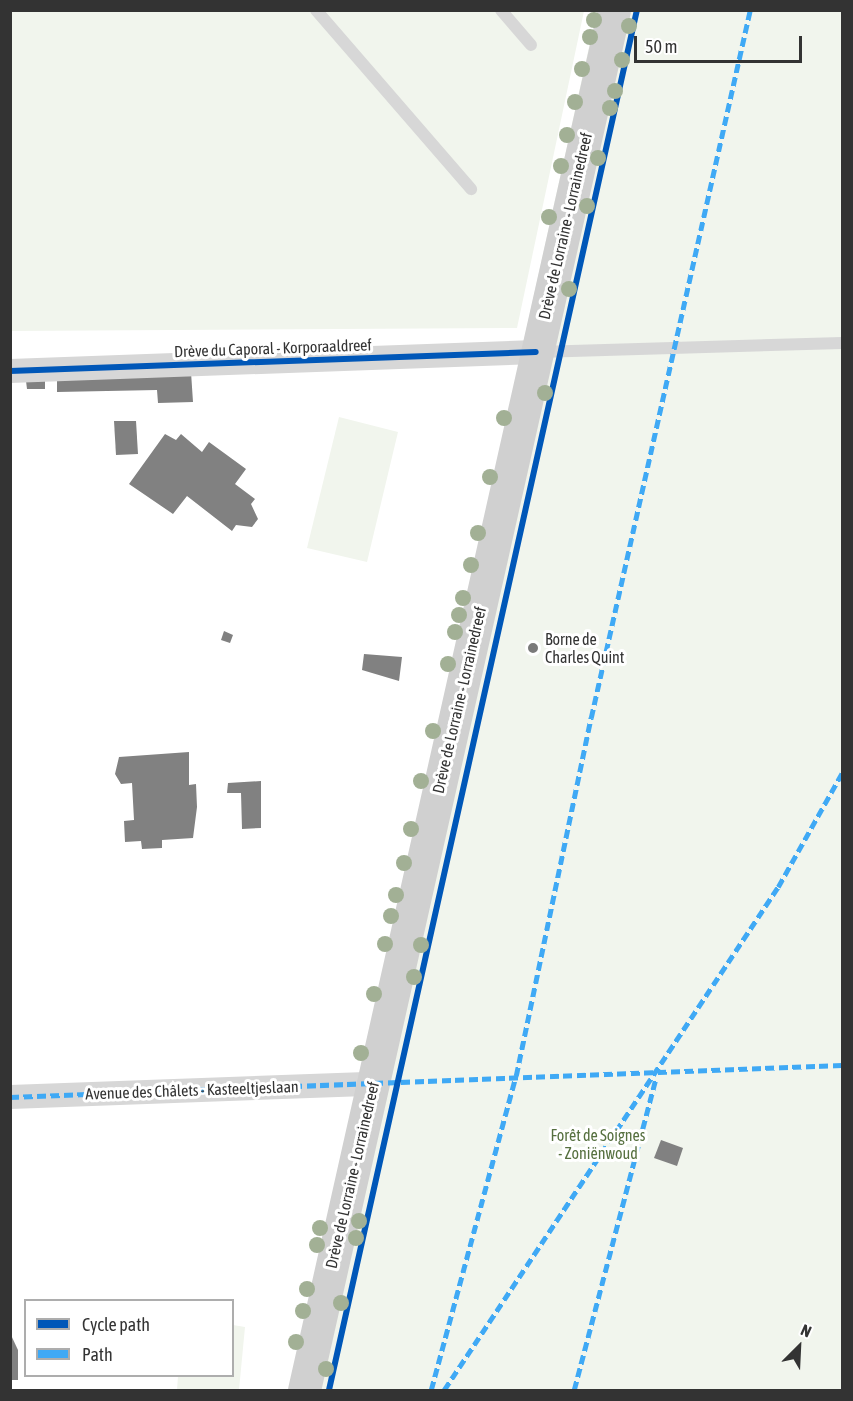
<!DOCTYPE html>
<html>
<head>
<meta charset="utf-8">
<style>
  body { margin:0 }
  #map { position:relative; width:853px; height:1401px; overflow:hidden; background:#fff; font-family:"Asap Condensed",sans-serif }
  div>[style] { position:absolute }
  .green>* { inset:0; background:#f1f5ed }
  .building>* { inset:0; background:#818181 }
  .lane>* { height:12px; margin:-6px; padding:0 6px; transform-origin:6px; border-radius:6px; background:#d7d7d7 }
  .street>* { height:24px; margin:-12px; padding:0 12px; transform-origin:12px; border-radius:12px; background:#d7d7d7 }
  .secondary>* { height:33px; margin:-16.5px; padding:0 16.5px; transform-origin:16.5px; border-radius:16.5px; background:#d0d0d0 }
  .quiet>* { height:4.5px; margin-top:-2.25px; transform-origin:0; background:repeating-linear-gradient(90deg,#3fa9f5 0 9px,transparent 0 13.5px) }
  .cycleway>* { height:6px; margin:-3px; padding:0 3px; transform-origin:3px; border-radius:3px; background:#0057b8 }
  .trees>* { width:16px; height:16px; margin:-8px; border-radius:50%; background:#a2b095 }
  .dots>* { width:16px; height:16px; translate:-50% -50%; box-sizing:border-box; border:3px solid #fff; border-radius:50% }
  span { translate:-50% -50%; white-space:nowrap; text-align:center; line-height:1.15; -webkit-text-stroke:6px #fff; paint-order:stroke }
  .street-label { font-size:16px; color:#333 }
  .poi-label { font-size:16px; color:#333 }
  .left { translate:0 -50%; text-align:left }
  .park-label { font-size:16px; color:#56703f }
  .frame { position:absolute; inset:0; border:12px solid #333; pointer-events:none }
  .legend { position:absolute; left:24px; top:1299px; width:210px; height:78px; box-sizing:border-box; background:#fff; border:2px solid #adadad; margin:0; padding:8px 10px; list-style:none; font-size:18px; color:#333 }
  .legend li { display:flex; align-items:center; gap:12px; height:30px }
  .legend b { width:30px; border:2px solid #adadad }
  .north { position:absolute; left:769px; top:1317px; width:60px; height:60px; -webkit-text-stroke:4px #fff; paint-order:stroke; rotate:24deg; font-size:16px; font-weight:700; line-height:24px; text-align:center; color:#333 }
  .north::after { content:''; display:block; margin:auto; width:21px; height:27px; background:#333; clip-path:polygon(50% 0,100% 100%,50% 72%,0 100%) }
  .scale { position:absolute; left:634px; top:36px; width:168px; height:27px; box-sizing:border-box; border:3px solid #333; border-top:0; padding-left:8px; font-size:18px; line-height:21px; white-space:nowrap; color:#333; -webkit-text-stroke:4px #fff; paint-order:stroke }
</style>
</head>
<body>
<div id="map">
  <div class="green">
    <i style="clip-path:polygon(10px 11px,584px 11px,517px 328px,11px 331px)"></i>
    <i style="clip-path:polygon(597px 11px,842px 11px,842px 1390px,291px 1390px)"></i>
    <i style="clip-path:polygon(339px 417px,398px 432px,367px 562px,307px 548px)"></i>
    <i style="clip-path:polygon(233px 1325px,245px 1327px,239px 1390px,177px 1390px,178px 1376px,232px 1376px)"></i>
  </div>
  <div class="building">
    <i style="clip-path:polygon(191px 372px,193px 402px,158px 403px,157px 390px,57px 392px,57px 378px)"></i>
    <i style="clip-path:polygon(45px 380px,45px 389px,27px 389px,26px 381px)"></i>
    <i style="clip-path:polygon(114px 421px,136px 421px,138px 454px,116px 455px)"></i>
    <i style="clip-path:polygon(165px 434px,176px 440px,181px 434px,202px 452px,209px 442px,246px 469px,235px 484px,255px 499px,251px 504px,258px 519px,252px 527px,236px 525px,232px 531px,187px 496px,173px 514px,129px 484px)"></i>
    <i style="clip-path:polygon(224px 631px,233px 635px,230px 643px,221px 640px)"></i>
    <i style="clip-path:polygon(364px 654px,402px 657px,399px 681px,362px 670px)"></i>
    <i style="clip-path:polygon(189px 752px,189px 785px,196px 784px,197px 807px,193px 838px,162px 840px,162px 848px,142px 849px,141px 841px,125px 842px,124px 821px,134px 820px,132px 783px,121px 784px,115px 774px,119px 757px)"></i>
    <i style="clip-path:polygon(261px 781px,261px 828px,242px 829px,241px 793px,227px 793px,228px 783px)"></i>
    <i style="clip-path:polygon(661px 1140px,683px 1148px,677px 1166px,654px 1158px)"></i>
    <i style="clip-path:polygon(10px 1333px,18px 1350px,18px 1380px,10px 1380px)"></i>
  </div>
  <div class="lane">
    <i style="left:316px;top:10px;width:237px;rotate:49.1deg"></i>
    <i style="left:501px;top:10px;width:46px;rotate:49.4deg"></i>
    <i style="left:538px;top:352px;width:304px;rotate:-1.7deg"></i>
  </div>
  <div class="street">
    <i style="left:10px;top:371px;width:526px;rotate:-2.07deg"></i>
    <i style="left:10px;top:1097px;width:363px;rotate:-2.1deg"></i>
  </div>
  <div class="secondary">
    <i style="left:304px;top:1390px;width:1414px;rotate:-77.34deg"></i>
  </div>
  <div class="quiet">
    <i style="left:10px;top:1097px;width:833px;rotate:-2.2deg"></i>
    <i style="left:431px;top:1390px;width:325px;rotate:-74.9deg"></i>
    <i style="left:516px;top:1076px;width:366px;rotate:-78.2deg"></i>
    <i style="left:591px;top:718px;width:726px;rotate:-77.34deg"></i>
    <i style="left:444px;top:1390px;width:604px;rotate:-56.42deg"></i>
    <i style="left:778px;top:887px;width:131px;rotate:-60.7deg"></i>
    <i style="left:574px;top:1390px;width:323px;rotate:-75.3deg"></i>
  </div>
  <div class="cycleway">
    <i style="left:10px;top:371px;width:526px;rotate:-2.07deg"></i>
    <i style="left:329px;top:1390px;width:1414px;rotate:-77.42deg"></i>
  </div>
  <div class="trees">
    <i style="left:594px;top:20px"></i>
    <i style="left:629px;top:26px"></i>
    <i style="left:590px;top:37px"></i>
    <i style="left:622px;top:60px"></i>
    <i style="left:582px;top:69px"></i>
    <i style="left:615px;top:91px"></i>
    <i style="left:575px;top:102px"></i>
    <i style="left:610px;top:108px"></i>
    <i style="left:567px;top:135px"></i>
    <i style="left:598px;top:158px"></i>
    <i style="left:561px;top:166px"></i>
    <i style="left:587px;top:206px"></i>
    <i style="left:549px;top:217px"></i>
    <i style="left:569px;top:289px"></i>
    <i style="left:545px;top:393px"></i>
    <i style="left:504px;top:418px"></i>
    <i style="left:490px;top:477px"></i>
    <i style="left:478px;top:533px"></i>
    <i style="left:471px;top:565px"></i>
    <i style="left:463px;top:598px"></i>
    <i style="left:459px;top:615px"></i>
    <i style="left:455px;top:632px"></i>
    <i style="left:448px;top:664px"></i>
    <i style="left:433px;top:731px"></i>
    <i style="left:421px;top:781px"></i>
    <i style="left:411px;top:829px"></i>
    <i style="left:404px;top:863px"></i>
    <i style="left:396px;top:895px"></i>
    <i style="left:391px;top:916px"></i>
    <i style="left:385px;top:944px"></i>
    <i style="left:421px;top:945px"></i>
    <i style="left:414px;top:977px"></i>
    <i style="left:374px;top:994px"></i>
    <i style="left:361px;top:1053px"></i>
    <i style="left:359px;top:1221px"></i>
    <i style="left:320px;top:1228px"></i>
    <i style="left:356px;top:1238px"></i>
    <i style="left:317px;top:1245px"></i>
    <i style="left:307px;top:1289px"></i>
    <i style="left:341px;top:1303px"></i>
    <i style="left:303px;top:1311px"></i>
    <i style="left:296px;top:1342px"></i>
    <i style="left:326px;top:1369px"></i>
  </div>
  <div class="dots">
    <i style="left:533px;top:648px;background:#7a7a7a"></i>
  </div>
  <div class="street-label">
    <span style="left:565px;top:226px;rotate:-77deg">Drève de Lorraine - Lorrainedreef</span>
    <span style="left:273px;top:348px;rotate:-2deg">Drève du Caporal - Korporaaldreef</span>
    <span style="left:459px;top:700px;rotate:-77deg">Drève de Lorraine - Lorrainedreef</span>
    <span style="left:192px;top:1090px;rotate:-2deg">Avenue des Châlets - Kasteeltjeslaan</span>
    <span style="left:352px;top:1175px;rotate:-77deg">Drève de Lorraine - Lorrainedreef</span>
  </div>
  <div class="poi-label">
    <span class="left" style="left:545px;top:648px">Borne de<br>Charles Quint</span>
  </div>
  <div class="park-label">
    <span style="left:598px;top:1144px">Forêt de Soignes<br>- Zoniënwoud</span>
  </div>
  <div class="frame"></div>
  <ul class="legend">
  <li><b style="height:8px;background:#0057b8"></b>Cycle path</li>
  <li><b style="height:8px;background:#3fa9f5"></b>Path</li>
  </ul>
  <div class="north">N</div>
  <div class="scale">50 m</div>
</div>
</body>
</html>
